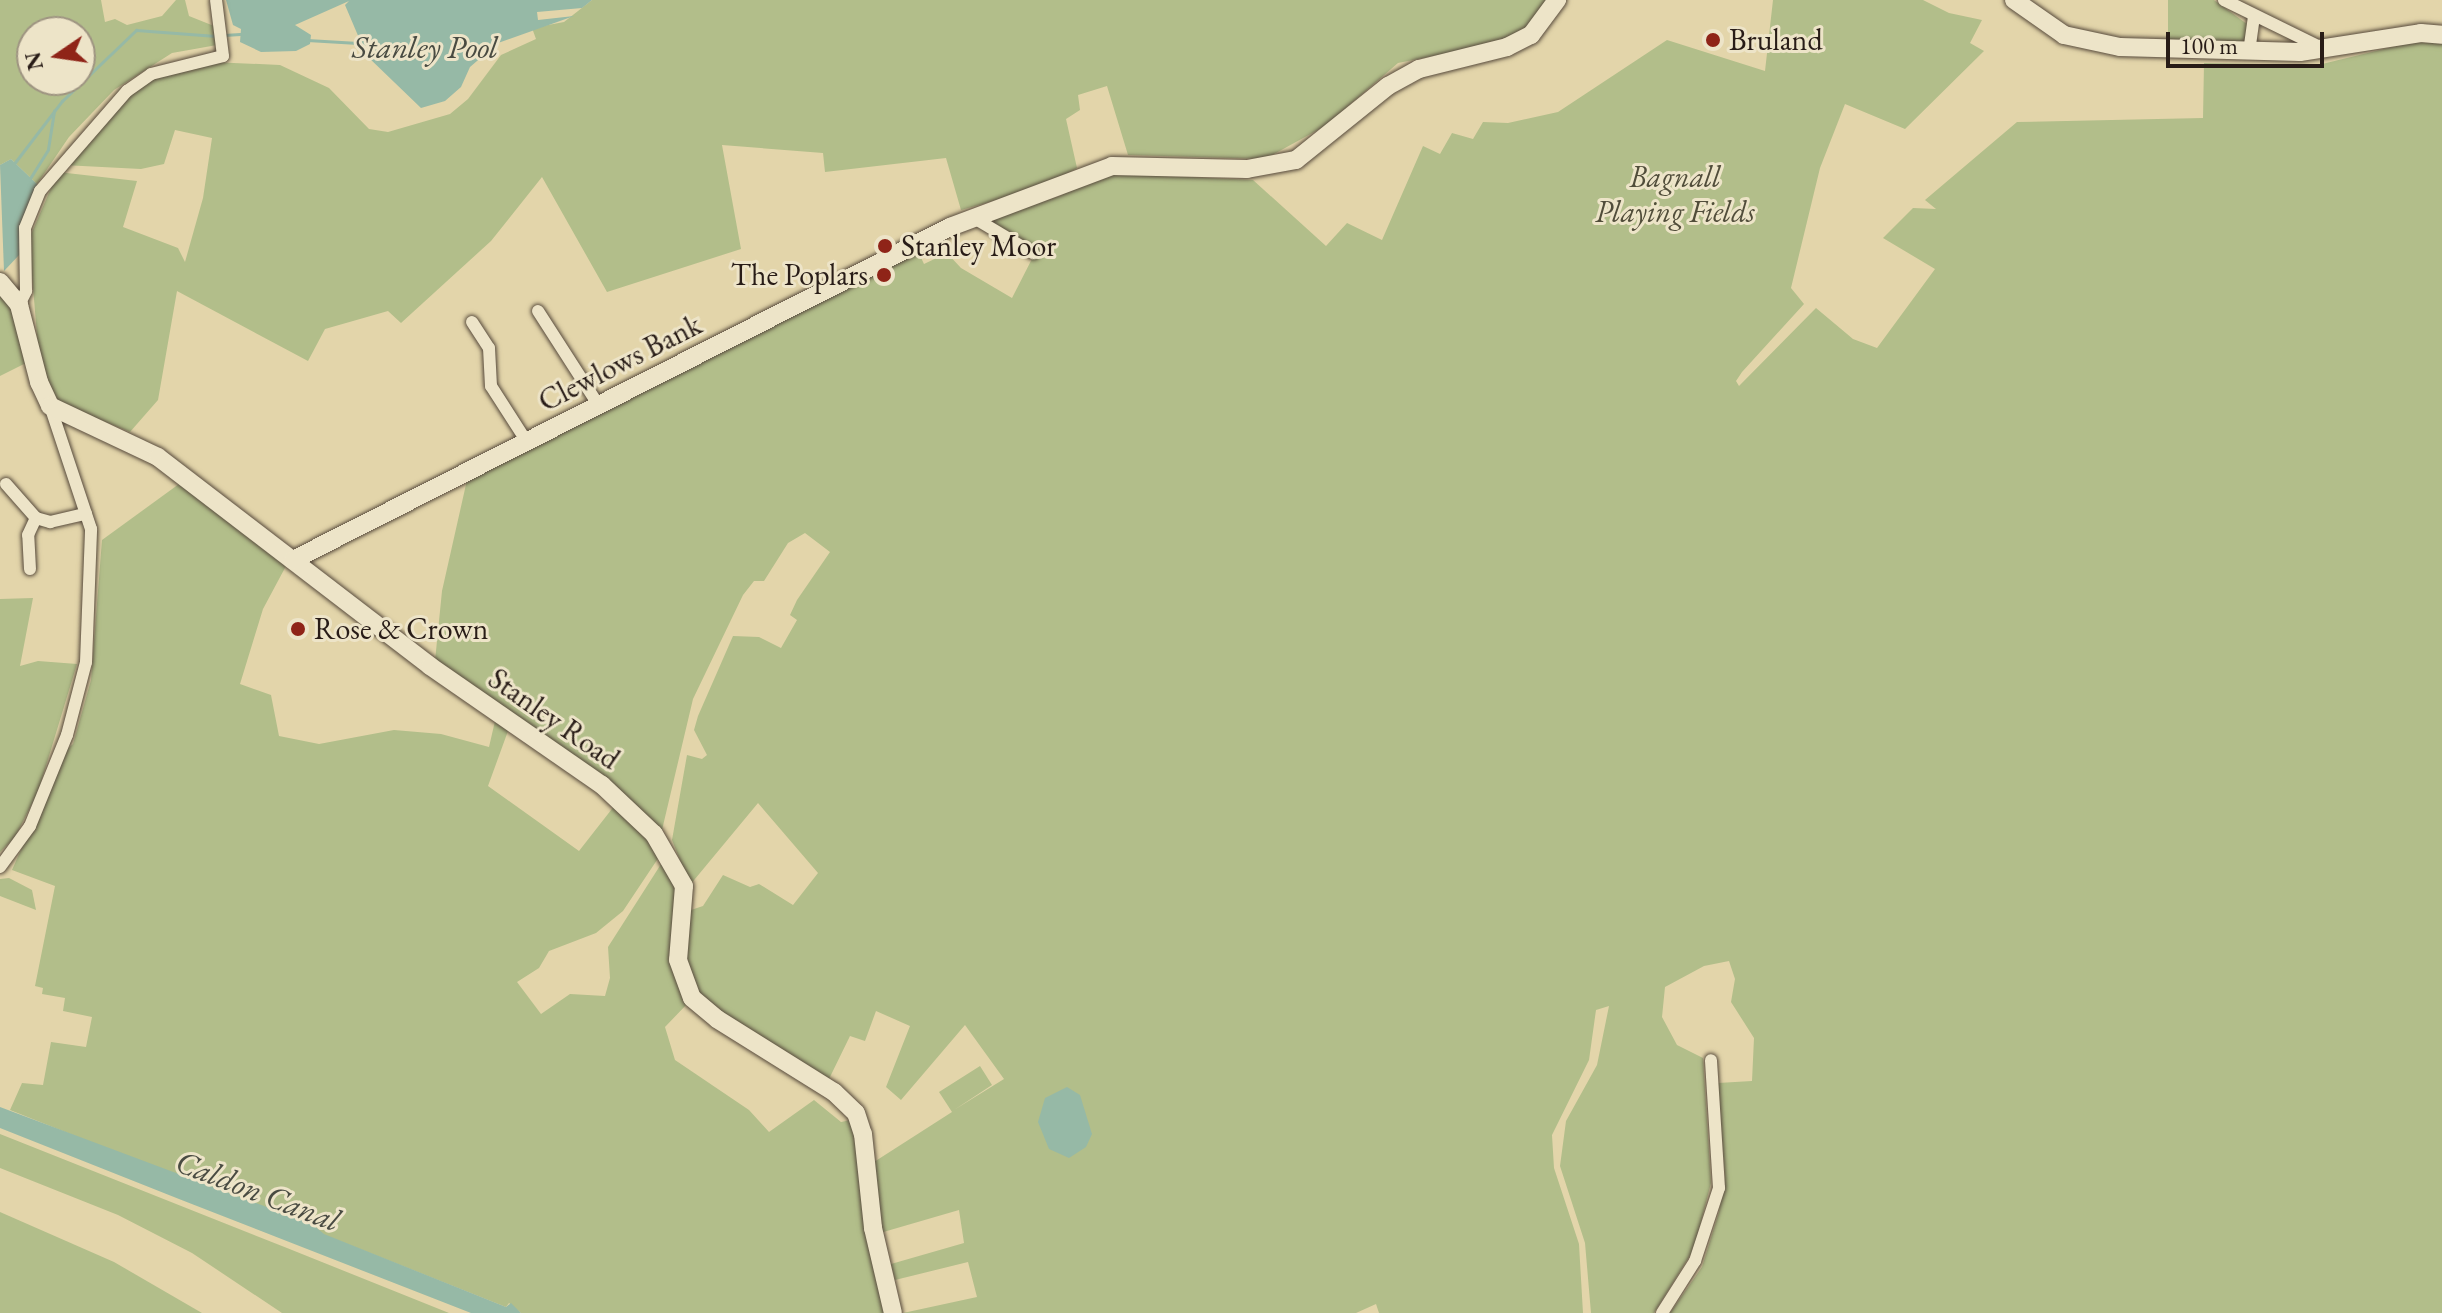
<!DOCTYPE html>
<html>
<head>
<meta charset="utf-8">
<style>
  body { margin:0 }
  #map { position:relative; width:2442px; height:1313px; overflow:hidden; background:#e3d5aa; font-family:"EB Garamond",serif }
  div>[style] { position:absolute }
  .green>* { inset:0; background:#b2be8a }
  .water>* { inset:0; background:#96b9a6 }
  .stream>* { height:3px; margin:-1.5px; padding:0 1.5px; transform-origin:1.5px; border-radius:1.5px; background:#96b9a6 }
  .roads { filter:drop-shadow(0 0 2px #574a3c) drop-shadow(0 0 2px #574a3c) }
  .street>* { height:12px; margin:-6px; padding:0 6px; transform-origin:6px; border-radius:6px; background:#ede4c8 }
  .secondary>* { height:18px; margin:-9px; padding:0 9px; transform-origin:9px; border-radius:9px; background:#ede4c8 }
  .dots>* { width:22px; height:22px; translate:-50% -50%; box-sizing:border-box; border:4px solid #ede4c8; border-radius:50% }
  span { translate:-50% -50%; white-space:nowrap; text-align:center; line-height:1.15; -webkit-text-stroke:6px #ede4c8; paint-order:stroke }
  .poi-label { font-size:30px; color:#281c17 }
  .left { translate:0 -50%; text-align:left }
  .right { translate:-100% -50%; text-align:right }
  .park-label { font-size:30px; color:#514d3a; font-style:italic }
  .street-label { font-size:30px; color:#281c17 }
  .water-label { font-size:32px; color:#494b42; font-style:italic }
  .north { position:absolute; left:16px; top:16px; width:80px; height:80px; box-sizing:border-box; background:#ede4c8; border:2px solid #9e9481; border-radius:50%; rotate:257deg; font-size:22px; font-weight:700; line-height:32px; text-align:center; color:#281c17 }
  .north::after { content:''; display:block; margin:auto; width:28px; height:36px; background:#8f2418; clip-path:polygon(50% 0,100% 100%,50% 72%,0 100%) }
  .scale { position:absolute; left:2166px; top:32px; width:158px; height:36px; box-sizing:border-box; border:4px solid #281c17; border-top:0; padding-left:10px; font-size:24px; line-height:28px; white-space:nowrap; color:#281c17; -webkit-text-stroke:6px #ede4c8; paint-order:stroke }
</style>
</head>
<body>
<div id="map">
  <div class="green">
    <i style="clip-path:polygon(evenodd,0 0,101px 0,105px 22px,115px 19px,127px 25px,162px 16px,176px 0,185px 0,189px 16px,214px 26px,217px 45px,172px 53px,114px 90px,69px 137px,37px 184px,11px 159px,0 165px,0 0,32px 32px,80px 32px,80px 80px,32px 80px,32px 32px)"></i>
    <i style="clip-path:polygon(592px 0,1550px 0,1534px 26px,1502px 42px,1398px 63px,1325px 126px,1265px 159px,1128px 155px,1107px 86px,1078px 95px,1080px 110px,1066px 119px,1077px 168px,1046px 186px,961px 210px,946px 158px,825px 172px,823px 153px,722px 145px,741px 249px,607px 292px,542px 177px,491px 241px,401px 323px,388px 311px,325px 329px,308px 361px,177px 291px,158px 400px,130px 432px,57px 402px,39px 359px,29px 239px,58px 172px,137px 181px,123px 227px,178px 248px,185px 262px,203px 198px,212px 138px,175px 130px,164px 164px,141px 169px,63px 165px,131px 94px,155px 78px,211px 62px,280px 65px,329px 88px,369px 129px,388px 132px,450px 114px,468px 99px,501px 55px,536px 39px,532px 28px,564px 22px)"></i>
    <i style="clip-path:polygon(1773px 0,1923px 0,1949px 13px,1982px 20px,1970px 43px,1984px 51px,1905px 129px,1845px 104px,1820px 168px,1791px 288px,1804px 304px,1742px 372px,1736px 381px,1739px 386px,1816px 308px,1853px 339px,1877px 348px,1935px 269px,1883px 238px,1913px 208px,1936px 209px,1925px 200px,2017px 122px,2203px 118px,2204px 63px,2318px 65px,2413px 42px,2442px 43px,2442px 1313px,1670px 1313px,1702px 1267px,1719px 1212px,1725px 1177px,1718px 1083px,1752px 1081px,1754px 1038px,1731px 1002px,1735px 979px,1729px 961px,1704px 966px,1665px 987px,1662px 1017px,1677px 1045px,1703px 1058px,1711px 1183px,1694px 1249px,1654px 1313px,1591px 1313px,1585px 1243px,1560px 1166px,1566px 1121px,1597px 1065px,1609px 1006px,1596px 1010px,1589px 1060px,1552px 1135px,1554px 1168px,1579px 1244px,1583px 1313px,1379px 1313px,1376px 1304px,1356px 1313px,903px 1313px,977px 1297px,968px 1262px,895px 1280px,891px 1264px,964px 1243px,959px 1210px,880px 1233px,874px 1162px,952px 1112px,939px 1092px,980px 1066px,992px 1085px,954px 1110px,1004px 1079px,965px 1025px,901px 1100px,886px 1087px,910px 1026px,876px 1011px,865px 1041px,850px 1036px,829px 1079px,697px 998px,684px 964px,691px 910px,703px 906px,723px 875px,750px 887px,759px 884px,793px 905px,818px 873px,758px 803px,690px 885px,672px 840px,687px 755px,702px 759px,707px 755px,694px 730px,698px 716px,733px 636px,759px 637px,781px 648px,797px 620px,790px 615px,797px 600px,830px 552px,805px 533px,788px 543px,764px 581px,754px 581px,743px 595px,693px 699px,662px 830px,603px 778px,435px 661px,442px 591px,467px 480px,917px 249px,924px 264px,947px 253px,961px 268px,1012px 298px,1036px 251px,987px 224px,997px 215px,1060px 196px,1100px 173px,1253px 180px,1326px 246px,1347px 223px,1382px 240px,1423px 146px,1440px 154px,1452px 133px,1473px 139px,1483px 122px,1508px 123px,1558px 112px,1667px 40px,1765px 71px)"></i>
    <i style="clip-path:polygon(2168px 0,2214px 0,2247px 24px,2247px 38px,2243px 44px,2168px 43px)"></i>
    <i style="clip-path:polygon(0 292px,12px 309px,26px 363px,0 376px)"></i>
    <i style="clip-path:polygon(179px 484px,286px 566px,263px 609px,240px 684px,271px 695px,279px 736px,319px 744px,394px 730px,441px 734px,489px 747px,495px 721px,508px 731px,488px 786px,579px 851px,615px 805px,652px 842px,659px 857px,623px 911px,596px 933px,549px 951px,539px 968px,517px 982px,541px 1014px,570px 994px,605px 996px,610px 978px,608px 947px,663px 861px,677px 881px,672px 964px,688px 1003px,665px 1027px,675px 1060px,749px 1110px,769px 1132px,814px 1100px,841px 1122px,851px 1120px,886px 1313px,521px 1313px,509px 1303px,506px 1307px,10px 1110px,22px 1083px,43px 1085px,51px 1042px,86px 1047px,92px 1017px,63px 1011px,65px 998px,42px 994px,43px 988px,35px 986px,55px 886px,12px 870px,65px 751px,73px 744px,91px 680px,102px 540px)"></i>
    <i style="clip-path:polygon(33px 598px,20px 666px,38px 661px,77px 664px,38px 792px,15px 837px,0 852px,0 599px)"></i>
    <i style="clip-path:polygon(9px 878px,32px 890px,36px 910px,0 896px,0 879px)"></i>
    <i style="clip-path:polygon(0 1134px,287px 1248px,449px 1313px,282px 1313px,192px 1253px,118px 1215px,0 1168px)"></i>
    <i style="clip-path:polygon(0 1212px,114px 1262px,202px 1313px,0 1313px)"></i>
  </div>
  <div class="water">
    <i style="clip-path:polygon(226px 0,592px 0,582px 8px,537px 12px,538px 20px,574px 16px,498px 43px,470px 67px,461px 87px,445px 101px,421px 108px,367px 56px,374px 47px,362px 45px,345px 5px,349px 1px,295px 25px,311px 35px,310px 44px,296px 51px,261px 52px,240px 42px,241px 29px,233px 25px)"></i>
    <i style="clip-path:polygon(11px 159px,37px 184px,22px 252px,4px 271px,0 165px)"></i>
    <i style="clip-path:polygon(1067px 1087px,1080px 1095px,1092px 1134px,1086px 1147px,1069px 1158px,1049px 1149px,1038px 1122px,1045px 1098px)"></i>
    <i style="clip-path:polygon(0 1107px,312px 1224px,324px 1234px,506px 1307px,511px 1303px,521px 1313px,471px 1313px,179px 1199px,0 1128px)"></i>
  </div>
  <div class="stream">
    <i style="left:224px;top:35px;width:16px;rotate:-4deg"></i>
    <i style="left:307px;top:40px;width:68px;rotate:3.4deg"></i>
    <i style="left:13px;top:165px;width:81px;rotate:-52.6deg"></i>
    <i style="left:62px;top:101px;width:103px;rotate:-43.8deg"></i>
    <i style="left:136px;top:30px;width:80px;rotate:4.3deg"></i>
    <i style="left:29px;top:180px;width:36px;rotate:-58deg"></i>
    <i style="left:48px;top:149px;width:39px;rotate:-81deg"></i>
  </div>
  <div class="roads">
    <div class="street">
      <i style="left:2224px;top:0;width:111px;rotate:26.1deg"></i>
      <i style="left:2249px;top:52px;width:35px;rotate:-82deg"></i>
      <i style="left:974px;top:218px;width:69px;rotate:30.7deg"></i>
      <i style="left:19px;top:305px;width:16px;rotate:-63deg"></i>
      <i style="left:26px;top:291px;width:63px;rotate:-90.9deg"></i>
      <i style="left:25px;top:228px;width:40px;rotate:-68deg"></i>
      <i style="left:40px;top:191px;width:133px;rotate:-49deg"></i>
      <i style="left:127px;top:91px;width:29px;rotate:-35deg"></i>
      <i style="left:151px;top:74px;width:74px;rotate:-14deg"></i>
      <i style="left:223px;top:56px;width:56px;rotate:-97.1deg"></i>
      <i style="left:538px;top:311px;width:113px;rotate:57.3deg"></i>
      <i style="left:472px;top:322px;width:31px;rotate:57deg"></i>
      <i style="left:489px;top:348px;width:38px;rotate:87deg"></i>
      <i style="left:491px;top:386px;width:67px;rotate:57.3deg"></i>
      <i style="left:6px;top:484px;width:45px;rotate:48.6deg"></i>
      <i style="left:36px;top:518px;width:15px;rotate:16deg"></i>
      <i style="left:50px;top:522px;width:37px;rotate:-13deg"></i>
      <i style="left:30px;top:569px;width:34px;rotate:-93deg"></i>
      <i style="left:28px;top:535px;width:19px;rotate:-65deg"></i>
      <i style="left:0;top:867px;width:51px;rotate:-53.8deg"></i>
      <i style="left:30px;top:826px;width:98px;rotate:-67.9deg"></i>
      <i style="left:67px;top:735px;width:75px;rotate:-75.4deg"></i>
      <i style="left:86px;top:662px;width:133px;rotate:-87.8deg"></i>
      <i style="left:91px;top:529px;width:130px;rotate:-108.4deg"></i>
      <i style="left:1662px;top:1313px;width:62px;rotate:-57.6deg"></i>
      <i style="left:1695px;top:1261px;width:77px;rotate:-71.8deg"></i>
      <i style="left:1719px;top:1188px;width:128px;rotate:-93.6deg"></i>
    </div>
    <div class="secondary">
      <i style="left:2014px;top:0;width:61px;rotate:35deg"></i>
      <i style="left:2064px;top:35px;width:57px;rotate:12.1deg"></i>
      <i style="left:2120px;top:47px;width:180px;rotate:1.6deg"></i>
      <i style="left:2300px;top:52px;width:122px;rotate:-8.9deg"></i>
      <i style="left:2421px;top:33px;width:21px;rotate:5deg"></i>
      <i style="left:0;top:282px;width:30px;rotate:50deg"></i>
      <i style="left:19px;top:305px;width:80px;rotate:75.4deg"></i>
      <i style="left:39px;top:382px;width:26px;rotate:65deg"></i>
      <i style="left:50px;top:406px;width:119px;rotate:25.3deg"></i>
      <i style="left:158px;top:457px;width:343px;rotate:37.5deg"></i>
      <i style="left:430px;top:666px;width:209px;rotate:34.7deg"></i>
      <i style="left:602px;top:785px;width:71px;rotate:43.3deg"></i>
      <i style="left:654px;top:834px;width:60px;rotate:60deg"></i>
      <i style="left:684px;top:886px;width:74px;rotate:94.6deg"></i>
      <i style="left:678px;top:960px;width:40px;rotate:69.8deg"></i>
      <i style="left:692px;top:998px;width:33px;rotate:40deg"></i>
      <i style="left:717px;top:1019px;width:138px;rotate:32deg"></i>
      <i style="left:834px;top:1092px;width:30px;rotate:44deg"></i>
      <i style="left:856px;top:1113px;width:22px;rotate:72deg"></i>
      <i style="left:863px;top:1134px;width:95px;rotate:83.9deg"></i>
      <i style="left:873px;top:1228px;width:87px;rotate:76.8deg"></i>
      <i style="left:293px;top:560px;width:737px;rotate:-26.88deg"></i>
      <i style="left:950px;top:227px;width:173px;rotate:-20.6deg"></i>
      <i style="left:1112px;top:166px;width:135px;rotate:1.3deg"></i>
      <i style="left:1247px;top:169px;width:50px;rotate:-10.4deg"></i>
      <i style="left:1296px;top:160px;width:118px;rotate:-38.8deg"></i>
      <i style="left:1388px;top:86px;width:35px;rotate:-29deg"></i>
      <i style="left:1419px;top:69px;width:91px;rotate:-14deg"></i>
      <i style="left:1507px;top:47px;width:27px;rotate:-27deg"></i>
      <i style="left:1531px;top:35px;width:44px;rotate:-53.4deg"></i>
    </div>
  </div>
  <div class="dots">
    <i style="left:1713px;top:40px;background:#8f2418"></i>
    <i style="left:885px;top:246px;background:#8f2418"></i>
    <i style="left:884px;top:275px;background:#8f2418"></i>
    <i style="left:298px;top:629px;background:#8f2418"></i>
  </div>
  <div class="poi-label">
    <span class="left" style="left:1729px;top:40px">Bruland</span>
    <span class="left" style="left:901px;top:246px">Stanley Moor</span>
    <span class="right" style="left:868px;top:275px">The Poplars</span>
    <span class="left" style="left:314px;top:629px">Rose &amp; Crown</span>
  </div>
  <div class="park-label">
    <span style="left:1675px;top:194px">Bagnall<br>Playing Fields</span>
  </div>
  <div class="street-label">
    <span style="left:620px;top:363px;rotate:-27deg">Clewlows Bank</span>
    <span style="left:554px;top:719px;rotate:35deg">Stanley Road</span>
  </div>
  <div class="water-label">
    <span style="left:425px;top:47px">Stanley Pool</span>
    <span style="left:258px;top:1191px;rotate:21deg">Caldon Canal</span>
  </div>
  <div class="north">N</div>
  <div class="scale">100 m</div>
</div>
</body>
</html>
